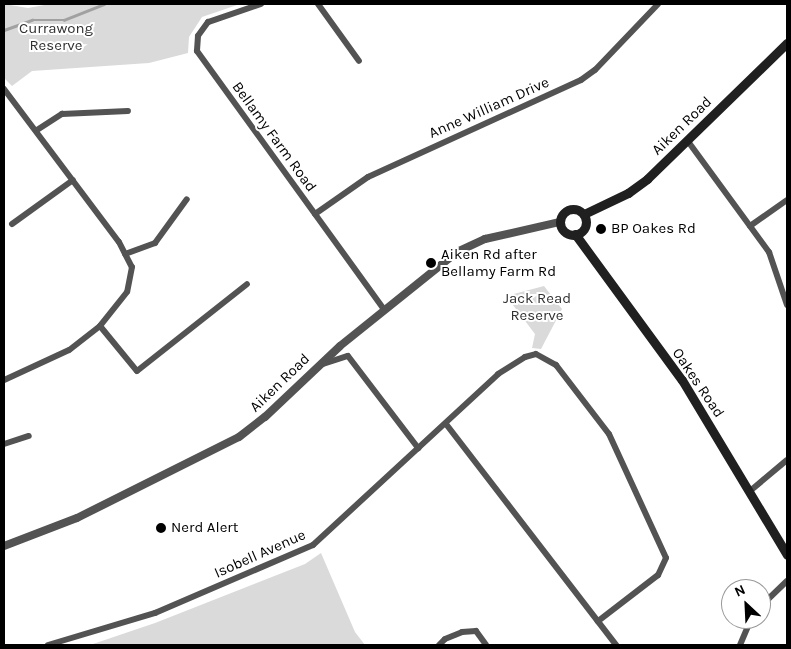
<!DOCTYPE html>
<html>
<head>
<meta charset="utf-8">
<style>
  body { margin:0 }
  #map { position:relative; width:791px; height:649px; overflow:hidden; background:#fff; font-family:Karla,sans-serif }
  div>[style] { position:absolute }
  .green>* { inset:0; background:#dadada }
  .stream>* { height:2.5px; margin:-1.25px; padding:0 1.25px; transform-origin:1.25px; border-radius:1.25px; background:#a1a1a1 }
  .minor>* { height:6px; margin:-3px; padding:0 3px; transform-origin:3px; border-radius:3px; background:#535353 }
  .tertiary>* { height:8px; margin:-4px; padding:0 4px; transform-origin:4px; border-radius:4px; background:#535353 }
  .secondary>* { height:9px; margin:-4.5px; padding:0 4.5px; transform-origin:4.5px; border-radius:4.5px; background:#202020 }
  .secondary>.ring { margin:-4.5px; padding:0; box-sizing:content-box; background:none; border:9px solid #202020; border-radius:50% }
  .dots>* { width:14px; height:14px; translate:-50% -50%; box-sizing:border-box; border:2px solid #fff; border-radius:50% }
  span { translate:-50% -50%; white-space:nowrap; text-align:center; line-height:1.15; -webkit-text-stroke:4px #fff; paint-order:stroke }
  .park-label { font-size:15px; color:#313131 }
  .street-label { font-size:15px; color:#000 }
  .poi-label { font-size:15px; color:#000 }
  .left { translate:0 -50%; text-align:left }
  .frame { position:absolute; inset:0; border:5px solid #000; pointer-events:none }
  .north { position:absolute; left:721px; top:579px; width:50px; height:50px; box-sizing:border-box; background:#fff; border:1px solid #999; border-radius:50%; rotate:335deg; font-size:14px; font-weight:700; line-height:20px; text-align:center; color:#000 }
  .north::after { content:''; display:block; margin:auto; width:18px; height:22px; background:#000; clip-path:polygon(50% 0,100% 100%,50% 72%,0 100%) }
</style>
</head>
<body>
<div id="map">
  <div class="green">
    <i style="clip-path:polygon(4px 4px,28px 8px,50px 4px,240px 4px,202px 17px,189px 37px,188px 53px,149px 63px,32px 71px,12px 86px,4px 78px)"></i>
    <i style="clip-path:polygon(544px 286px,562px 309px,541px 349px,532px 348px,535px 334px,506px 296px)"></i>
    <i style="clip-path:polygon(321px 553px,355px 632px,365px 645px,90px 645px,155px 623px,305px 564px)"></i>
  </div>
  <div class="stream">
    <i style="left:4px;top:30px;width:30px;rotate:-20deg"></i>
    <i style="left:32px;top:20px;width:32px"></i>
    <i style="left:64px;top:20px;width:43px;rotate:-21.8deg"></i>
  </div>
  <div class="minor">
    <i style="left:261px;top:4px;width:56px;rotate:161.2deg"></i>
    <i style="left:208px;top:22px;width:17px;rotate:126deg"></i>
    <i style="left:198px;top:36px;width:15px;rotate:94deg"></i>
    <i style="left:197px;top:51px;width:319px;rotate:54.1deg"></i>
    <i style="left:318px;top:4px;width:70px;rotate:54.3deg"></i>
    <i style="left:4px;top:89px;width:191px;rotate:53.1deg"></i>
    <i style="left:119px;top:242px;width:28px;rotate:63deg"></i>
    <i style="left:132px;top:267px;width:25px;rotate:101deg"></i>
    <i style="left:127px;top:292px;width:43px;rotate:128.5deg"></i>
    <i style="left:100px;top:326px;width:39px;rotate:142deg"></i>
    <i style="left:69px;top:350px;width:72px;rotate:155.2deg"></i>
    <i style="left:37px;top:130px;width:30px;rotate:-33deg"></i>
    <i style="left:62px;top:114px;width:66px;rotate:-2.6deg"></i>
    <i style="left:687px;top:140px;width:139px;rotate:53.8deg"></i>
    <i style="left:769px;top:252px;width:56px;rotate:71.2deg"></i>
    <i style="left:315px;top:214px;width:65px;rotate:-34.9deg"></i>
    <i style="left:368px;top:177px;width:234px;rotate:-24.5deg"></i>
    <i style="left:581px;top:80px;width:17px;rotate:-36deg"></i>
    <i style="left:595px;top:70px;width:91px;rotate:-46.3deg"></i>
    <i style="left:12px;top:224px;width:75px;rotate:-35.8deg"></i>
    <i style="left:750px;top:226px;width:45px;rotate:-35.1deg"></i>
    <i style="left:125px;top:254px;width:32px;rotate:-20deg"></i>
    <i style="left:155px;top:243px;width:54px;rotate:-54deg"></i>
    <i style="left:100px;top:326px;width:58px;rotate:50.6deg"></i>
    <i style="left:137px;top:371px;width:140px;rotate:-38.3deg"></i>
    <i style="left:323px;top:364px;width:26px;rotate:-18deg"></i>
    <i style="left:348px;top:356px;width:116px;rotate:52.7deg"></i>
    <i style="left:446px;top:424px;width:279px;rotate:52.4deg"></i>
    <i style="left:4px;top:444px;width:26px;rotate:-18deg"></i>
    <i style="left:750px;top:491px;width:48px;rotate:-40deg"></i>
    <i style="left:761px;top:606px;width:36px;rotate:-44deg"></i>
    <i style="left:48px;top:645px;width:112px;rotate:-16.7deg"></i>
    <i style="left:155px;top:613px;width:172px;rotate:-23.3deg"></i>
    <i style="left:313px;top:545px;width:252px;rotate:-42.7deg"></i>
    <i style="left:498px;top:374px;width:32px;rotate:-32deg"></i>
    <i style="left:525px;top:357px;width:11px;rotate:-15deg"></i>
    <i style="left:536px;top:354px;width:23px;rotate:29deg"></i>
    <i style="left:556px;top:365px;width:87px;rotate:52.5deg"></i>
    <i style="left:609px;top:434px;width:136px;rotate:65.3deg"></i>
    <i style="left:666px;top:558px;width:19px;rotate:115deg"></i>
    <i style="left:658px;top:575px;width:76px;rotate:142.5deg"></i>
    <i style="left:439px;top:645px;width:8px;rotate:-45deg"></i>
    <i style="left:445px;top:639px;width:18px;rotate:-22deg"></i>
    <i style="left:462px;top:632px;width:14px;rotate:-4deg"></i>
    <i style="left:476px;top:631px;width:17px;rotate:54deg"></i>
    <i style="left:740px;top:645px;width:28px;rotate:-67deg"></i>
  </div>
  <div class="tertiary">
    <i style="left:4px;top:546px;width:78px;rotate:-21deg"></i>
    <i style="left:77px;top:518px;width:181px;rotate:-26.6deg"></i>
    <i style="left:239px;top:437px;width:33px;rotate:-38deg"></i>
    <i style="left:265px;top:417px;width:103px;rotate:-43.4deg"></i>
    <i style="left:340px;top:346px;width:150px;rotate:-38.8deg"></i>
    <i style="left:457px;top:252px;width:31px;rotate:-25deg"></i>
    <i style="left:485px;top:239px;width:77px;rotate:-12.8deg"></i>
  </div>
  <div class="secondary">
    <i class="ring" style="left:560px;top:209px;width:17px;height:17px"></i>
    <i style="left:584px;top:214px;width:49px;rotate:-25.5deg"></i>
    <i style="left:628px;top:193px;width:24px;rotate:-36deg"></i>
    <i style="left:647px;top:179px;width:195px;rotate:-44.2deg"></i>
    <i style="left:575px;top:234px;width:181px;rotate:53.8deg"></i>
    <i style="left:682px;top:380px;width:204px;rotate:59deg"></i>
  </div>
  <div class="dots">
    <i style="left:601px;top:229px;background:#000"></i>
    <i style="left:431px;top:263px;background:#000"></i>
    <i style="left:161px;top:528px;background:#000"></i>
  </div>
  <div class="park-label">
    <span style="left:56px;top:37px">Currawong<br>Reserve</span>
    <span style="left:537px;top:307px">Jack Read<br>Reserve</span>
  </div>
  <div class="street-label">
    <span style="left:489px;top:108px;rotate:-24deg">Anne William Drive</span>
    <span style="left:682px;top:126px;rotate:-44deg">Aiken Road</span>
    <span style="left:274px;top:137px;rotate:54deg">Bellamy Farm Road</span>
    <span style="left:280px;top:383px;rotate:-44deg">Aiken Road</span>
    <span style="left:698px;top:383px;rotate:56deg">Oakes Road</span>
    <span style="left:260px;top:554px;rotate:-24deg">Isobell Avenue</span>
  </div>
  <div class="poi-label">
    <span class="left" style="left:611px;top:229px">BP Oakes Rd</span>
    <span class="left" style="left:441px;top:263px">Aiken Rd after<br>Bellamy Farm Rd</span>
    <span class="left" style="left:171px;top:528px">Nerd Alert</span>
  </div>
  <div class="frame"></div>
  <div class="north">N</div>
</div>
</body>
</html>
